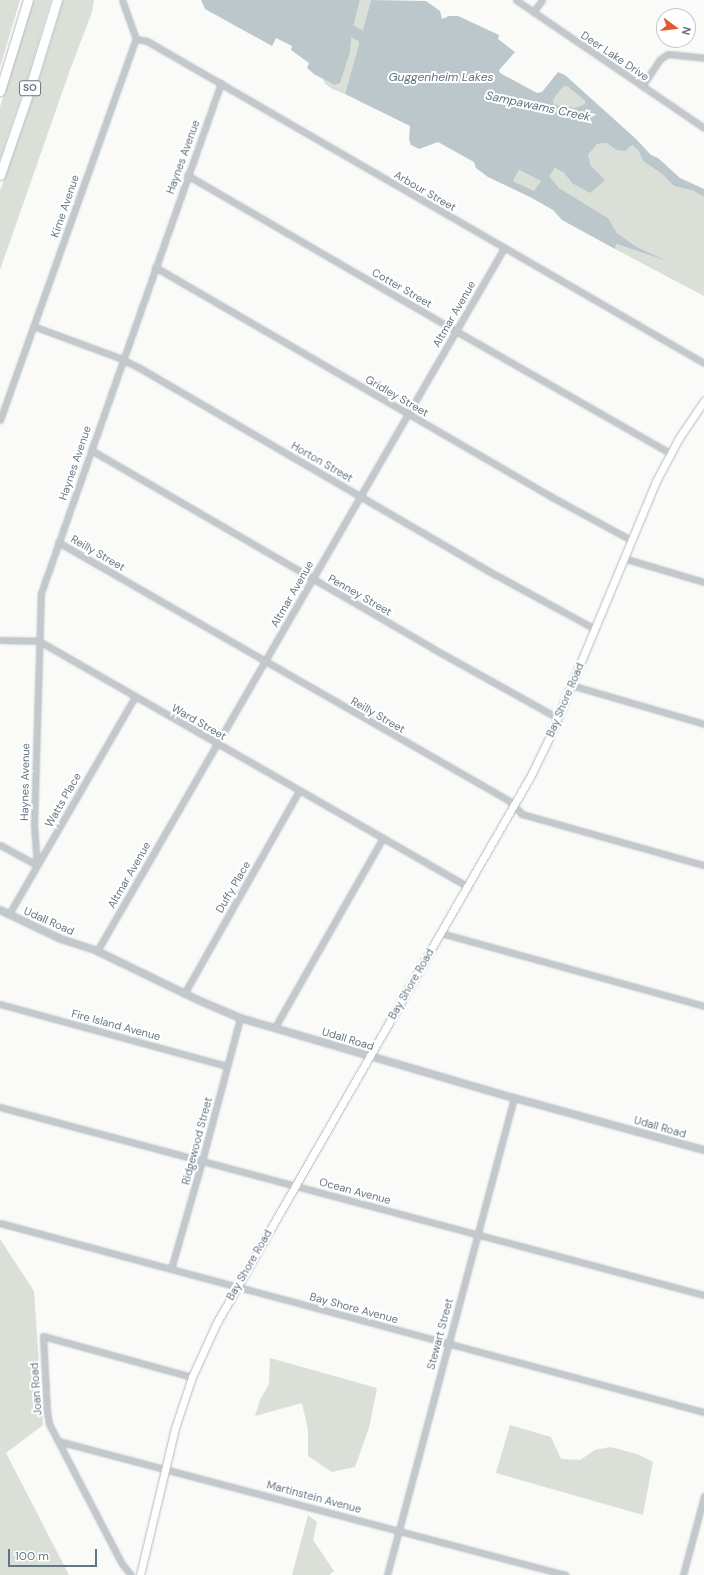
<!DOCTYPE html>
<html>
<head>
<meta charset="utf-8">
<style>
  body { margin:0 }
  #map { position:relative; width:704px; height:1575px; overflow:hidden; background:#fafaf8; font-family:"DM Sans",sans-serif }
  div>[style] { position:absolute }
  .green>* { inset:0; background:#dadfd7 }
  .water>* { inset:0; background:#bbc7cb }
  .river>* { height:11px; margin:-5.5px; padding:0 5.5px; transform-origin:5.5px; border-radius:5.5px; background:#bbc7cb }
  .roads { filter:drop-shadow(0 0 1px #b3babf) drop-shadow(0 0 1px #b3babf) }
  .minor>* { height:5px; margin:-2.5px; padding:0 2.5px; transform-origin:2.5px; border-radius:2.5px; background:#c3c8cc }
  .tertiary>* { height:6px; margin:-3px; padding:0 3px; transform-origin:3px; border-radius:3px; background:#c3c8cc }
  .secondary>* { height:7px; margin:-3.5px; padding:0 3.5px; transform-origin:3.5px; border-radius:3.5px; background:#fff }
  .motorway>* { height:9px; margin:-4.5px; padding:0 4.5px; transform-origin:4.5px; border-radius:4.5px; background:#fff }
  span { translate:-50% -50%; white-space:nowrap; text-align:center; line-height:1.15; -webkit-text-stroke:4px #fff; paint-order:stroke }
  .shield-label span { padding:1px 3px; background:#fff; border:1px solid; border-radius:3px; -webkit-text-stroke-width:0 }
  .shield-label { font-size:10px; color:#657683; font-weight:700 }
  .street-label { font-size:11px; color:#657683 }
  .water-label { font-size:12px; color:#60757c; font-style:italic }
  .north { position:absolute; left:656px; top:8px; width:40px; height:40px; box-sizing:border-box; background:#fff; border:1px solid #c1c8cd; border-radius:50%; rotate:105deg; font-size:11px; font-weight:700; line-height:16px; text-align:center; color:#657683 }
  .north::after { content:''; display:block; margin:auto; width:14px; height:18px; background:#e4572e; clip-path:polygon(50% 0,100% 100%,50% 72%,0 100%) }
  .scale { position:absolute; left:8px; top:1549px; width:89px; height:18px; box-sizing:border-box; border:2px solid #657683; border-top:0; padding-left:5px; font-size:12px; line-height:14px; white-space:nowrap; color:#657683; -webkit-text-stroke:3px #fff; paint-order:stroke }
</style>
</head>
<body>
<div id="map">
  <div class="green">
    <i style="clip-path:polygon(0 0,20px 0,0 67px)"></i>
    <i style="clip-path:polygon(33px 0,51px 0,28px 77px,0 159px,0 107px)"></i>
    <i style="clip-path:polygon(63px 0,94px 0,92px 12px,70px 70px,0 270px,0 191px,36px 89px)"></i>
    <i style="clip-path:polygon(360px 0,371px 0,345px 94px,332px 89px,325px 84px,323px 79px,334px 85px,350px 52px,352px 31px)"></i>
    <i style="clip-path:polygon(567px 86px,585px 101px,585px 104px,575px 108px,555px 106px,553px 103px,554px 98px,563px 87px)"></i>
    <i style="clip-path:polygon(607px 143px,616px 150px,632px 145px,638px 150px,643px 161px,662px 174px,674px 186px,694px 191px,704px 197px,704px 296px,615px 249px,615px 244px,664px 259px,637px 247px,617px 233px,608px 218px,559px 188px,548px 176px,555px 168px,564px 173px,572px 183px,591px 166px,588px 155px,597px 144px)"></i>
    <i style="clip-path:polygon(519px 170px,541px 181px,534px 192px,513px 181px)"></i>
    <i style="clip-path:polygon(0 1239px,34px 1291px,43px 1425px,6px 1453px,69px 1575px,0 1575px)"></i>
    <i style="clip-path:polygon(270px 1358px,377px 1388px,369px 1428px,355px 1467px,332px 1472px,308px 1456px,308px 1430px,302px 1403px,255px 1416px,260px 1400px,269px 1384px)"></i>
    <i style="clip-path:polygon(510px 1425px,551px 1437px,561px 1459px,580px 1460px,595px 1450px,610px 1447px,637px 1454px,653px 1462px,643px 1515px,496px 1473px)"></i>
    <i style="clip-path:polygon(308px 1515px,317px 1522px,313px 1540px,334px 1571px,329px 1575px,292px 1575px)"></i>
  </div>
  <div class="water">
    <i style="clip-path:polygon(201px 0,360px 0,352px 31px,350px 52px,340px 83px,334px 85px,314px 74px,307px 68px,309px 63px,291px 50px,292px 46px,276px 38px,272px 46px,205px 9px)"></i>
    <i style="clip-path:polygon(evenodd,371px 0,426px 1px,440px 11px,442px 19px,449px 16px,458px 16px,499px 35px,498px 39px,515px 52px,499px 70px,500px 73px,537px 93px,542px 92px,558px 72px,565px 75px,636px 139px,651px 155px,658px 158px,680px 178px,704px 189px,704px 197px,694px 191px,674px 186px,662px 174px,643px 161px,638px 150px,632px 145px,625px 151px,616px 150px,607px 143px,597px 144px,588px 155px,591px 166px,605px 180px,590px 193px,572px 183px,564px 173px,555px 168px,549px 176px,559px 188px,608px 218px,617px 233px,637px 247px,668px 261px,616px 244px,615px 249px,562px 220px,553px 210px,532px 198px,488px 177px,476px 168px,474px 162px,438px 142px,419px 149px,411px 145px,409px 139px,410px 126px,345px 94px,371px 0,567px 86px,585px 101px,585px 104px,575px 108px,555px 105px,553px 103px,554px 98px,563px 87px,567px 86px,371px 0,519px 170px,541px 181px,534px 191px,513px 181px,519px 170px)"></i>
  </div>
  <div class="river">
    <i style="left:341px;top:24px;width:39px;rotate:31deg"></i>
  </div>
  <div class="roads">
    <div class="minor">
      <i style="left:516px;top:0;width:227px;rotate:34.2deg"></i>
      <i style="left:533px;top:12px;width:15px;rotate:-53deg"></i>
      <i style="left:136px;top:39px;width:11px;rotate:10deg"></i>
      <i style="left:147px;top:41px;width:643px;rotate:30.03deg"></i>
      <i style="left:642px;top:86px;width:32px;rotate:-56deg"></i>
      <i style="left:660px;top:59px;width:9px;rotate:-32deg"></i>
      <i style="left:668px;top:54px;width:36px;rotate:6deg"></i>
      <i style="left:187px;top:175px;width:311px;rotate:30.1deg"></i>
      <i style="left:456px;top:331px;width:246px;rotate:29.7deg"></i>
      <i style="left:155px;top:267px;width:457px;rotate:30.1deg"></i>
      <i style="left:550px;top:496px;width:92px;rotate:28.5deg"></i>
      <i style="left:33px;top:326px;width:95px;rotate:20.3deg"></i>
      <i style="left:122px;top:359px;width:18px;rotate:27deg"></i>
      <i style="left:138px;top:367px;width:414px;rotate:30.2deg"></i>
      <i style="left:496px;top:575px;width:113px;rotate:28.6deg"></i>
      <i style="left:0;top:420px;width:405px;rotate:-70.4deg"></i>
      <i style="left:136px;top:39px;width:41px;rotate:-109.7deg"></i>
      <i style="left:91px;top:450px;width:394px;rotate:30.1deg"></i>
      <i style="left:432px;top:648px;width:144px;rotate:29.1deg"></i>
      <i style="left:58px;top:542px;width:519px;rotate:29.83deg"></i>
      <i style="left:508px;top:800px;width:20px;rotate:45deg"></i>
      <i style="left:522px;top:814px;width:189px;rotate:15.7deg"></i>
      <i style="left:623px;top:558px;width:84px;rotate:16.5deg"></i>
      <i style="left:0;top:640px;width:39px;rotate:1deg"></i>
      <i style="left:39px;top:641px;width:495px;rotate:29.8deg"></i>
      <i style="left:571px;top:685px;width:139px;rotate:16.3deg"></i>
      <i style="left:0;top:845px;width:42px;rotate:28.4deg"></i>
      <i style="left:37px;top:865px;width:40px;rotate:-94.3deg"></i>
      <i style="left:34px;top:825px;width:232px;rotate:-88.3deg"></i>
      <i style="left:41px;top:593px;width:541px;rotate:-70.56deg"></i>
      <i style="left:9px;top:914px;width:251px;rotate:-59.9deg"></i>
      <i style="left:441px;top:933px;width:273px;rotate:15.5deg"></i>
      <i style="left:97px;top:951px;width:812px;rotate:-59.93deg"></i>
      <i style="left:184px;top:994px;width:233px;rotate:-60.5deg"></i>
      <i style="left:0;top:1004px;width:235px;rotate:15.3deg"></i>
      <i style="left:275px;top:1027px;width:218px;rotate:-60.3deg"></i>
      <i style="left:0;top:1107px;width:729px;rotate:14.95deg"></i>
      <i style="left:0;top:1223px;width:729px;rotate:15.03deg"></i>
      <i style="left:171px;top:1269px;width:112px;rotate:-74deg"></i>
      <i style="left:202px;top:1161px;width:148px;rotate:-75.1deg"></i>
      <i style="left:58px;top:1441px;width:525px;rotate:14.78deg"></i>
      <i style="left:131px;top:1575px;width:14px;rotate:-129deg"></i>
      <i style="left:122px;top:1564px;width:158px;rotate:-117.5deg"></i>
      <i style="left:49px;top:1424px;width:12px;rotate:-99deg"></i>
      <i style="left:47px;top:1412px;width:76px;rotate:-93deg"></i>
      <i style="left:43px;top:1336px;width:155px;rotate:15.4deg"></i>
      <i style="left:387px;top:1575px;width:494px;rotate:-75.1deg"></i>
      <i style="left:683px;top:1575px;width:82px;rotate:-75.1deg"></i>
    </div>
    <div class="tertiary">
      <i style="left:0;top:910px;width:68px;rotate:25.4deg"></i>
      <i style="left:61px;top:939px;width:38px;rotate:18deg"></i>
      <i style="left:97px;top:951px;width:112px;rotate:25.9deg"></i>
      <i style="left:198px;top:1000px;width:46px;rotate:23.2deg"></i>
      <i style="left:240px;top:1018px;width:285px;rotate:16.3deg"></i>
      <i style="left:514px;top:1098px;width:197px;rotate:15.3deg"></i>
    </div>
    <div class="secondary">
      <i style="left:140px;top:1575px;width:151px;rotate:-76.6deg"></i>
      <i style="left:175px;top:1428px;width:54px;rotate:-71.6deg"></i>
      <i style="left:192px;top:1377px;width:58px;rotate:-65.6deg"></i>
      <i style="left:216px;top:1324px;width:633px;rotate:-60.15deg"></i>
      <i style="left:531px;top:775px;width:43px;rotate:-64deg"></i>
      <i style="left:550px;top:736px;width:276px;rotate:-67.4deg"></i>
      <i style="left:656px;top:481px;width:49px;rotate:-61.9deg"></i>
      <i style="left:679px;top:438px;width:45px;rotate:-56deg"></i>
    </div>
    <div class="motorway">
      <i style="left:0;top:91px;width:95px;rotate:-72.9deg"></i>
      <i style="left:0;top:175px;width:89px;rotate:-71deg"></i>
      <i style="left:29px;top:91px;width:95px;rotate:-72.9deg"></i>
    </div>
  </div>
  <div class="shield-label">
    <span style="left:30px;top:88px">SO</span>
  </div>
  <div class="street-label">
    <span style="left:615px;top:56px;rotate:34deg">Deer Lake Drive</span>
    <span style="left:183px;top:157px;rotate:-70deg">Haynes Avenue</span>
    <span style="left:425px;top:191px;rotate:30deg">Arbour Street</span>
    <span style="left:65px;top:206px;rotate:-71deg">Kime Avenue</span>
    <span style="left:402px;top:288px;rotate:30deg">Cotter Street</span>
    <span style="left:454px;top:314px;rotate:-60deg">Altmar Avenue</span>
    <span style="left:397px;top:396px;rotate:30deg">Gridley Street</span>
    <span style="left:322px;top:462px;rotate:30deg">Horton Street</span>
    <span style="left:75px;top:463px;rotate:-71deg">Haynes Avenue</span>
    <span style="left:98px;top:553px;rotate:30deg">Reilly Street</span>
    <span style="left:292px;top:594px;rotate:-60deg">Altmar Avenue</span>
    <span style="left:360px;top:595px;rotate:30deg">Penney Street</span>
    <span style="left:565px;top:700px;rotate:-67deg">Bay Shore Road</span>
    <span style="left:378px;top:715px;rotate:30deg">Reilly Street</span>
    <span style="left:199px;top:722px;rotate:30deg">Ward Street</span>
    <span style="left:25px;top:782px;rotate:-89deg">Haynes Avenue</span>
    <span style="left:63px;top:800px;rotate:-60deg">Watts Place</span>
    <span style="left:129px;top:875px;rotate:-60deg">Altmar Avenue</span>
    <span style="left:233px;top:887px;rotate:-60deg">Duffy Place</span>
    <span style="left:49px;top:921px;rotate:24deg">Udall Road</span>
    <span style="left:411px;top:984px;rotate:-60deg">Bay Shore Road</span>
    <span style="left:116px;top:1025px;rotate:15deg">Fire Island Avenue</span>
    <span style="left:348px;top:1039px;rotate:17deg">Udall Road</span>
    <span style="left:660px;top:1127px;rotate:16deg">Udall Road</span>
    <span style="left:197px;top:1141px;rotate:-75deg">Ridgewood Street</span>
    <span style="left:355px;top:1191px;rotate:15deg">Ocean Avenue</span>
    <span style="left:249px;top:1265px;rotate:-60deg">Bay Shore Road</span>
    <span style="left:354px;top:1308px;rotate:15deg">Bay Shore Avenue</span>
    <span style="left:440px;top:1334px;rotate:-75deg">Stewart Street</span>
    <span style="left:36px;top:1389px;rotate:-94deg">Joan Road</span>
    <span style="left:314px;top:1497px;rotate:15deg">Martinstein Avenue</span>
  </div>
  <div class="water-label">
    <span style="left:441px;top:78px">Guggenheim Lakes</span>
    <span style="left:538px;top:107px;rotate:12deg">Sampawams Creek</span>
  </div>
  <div class="north">N</div>
  <div class="scale">100 m</div>
</div>
</body>
</html>
